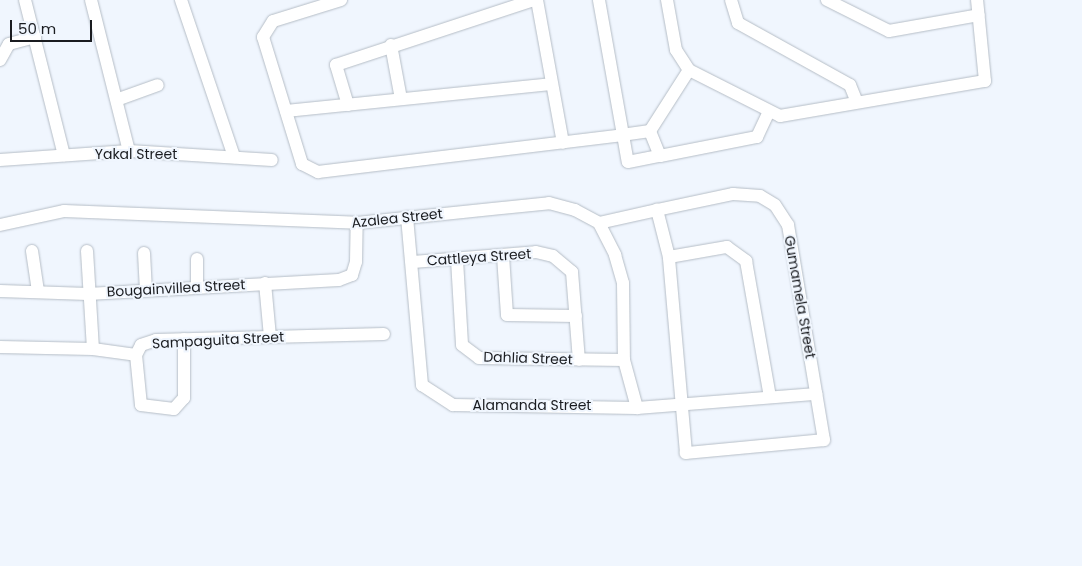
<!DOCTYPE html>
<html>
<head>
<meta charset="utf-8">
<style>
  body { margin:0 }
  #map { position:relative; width:1082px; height:566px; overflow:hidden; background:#f0f6fe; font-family:Poppins,sans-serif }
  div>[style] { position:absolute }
  .roads { filter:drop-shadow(0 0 1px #b5bdc6) drop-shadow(0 0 1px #b5bdc6) }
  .street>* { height:12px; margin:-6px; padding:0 6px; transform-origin:6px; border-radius:6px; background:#fff }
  span { translate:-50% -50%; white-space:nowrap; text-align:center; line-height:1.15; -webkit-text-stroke:4px #f0f6fe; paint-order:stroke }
  .street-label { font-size:14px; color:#1a1c20 }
  .scale { position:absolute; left:10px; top:20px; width:82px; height:22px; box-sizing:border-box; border:2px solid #1a1c20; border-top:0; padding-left:6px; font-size:15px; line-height:18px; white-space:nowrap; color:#1a1c20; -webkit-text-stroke:4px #f0f6fe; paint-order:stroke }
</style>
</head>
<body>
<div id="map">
  <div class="roads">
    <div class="street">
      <i style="left:25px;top:0;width:160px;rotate:75.9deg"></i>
      <i style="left:91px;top:0;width:156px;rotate:75.9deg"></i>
      <i style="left:181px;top:0;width:166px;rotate:71.3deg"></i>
      <i style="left:341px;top:0;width:71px;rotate:162.8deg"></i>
      <i style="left:273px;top:21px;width:19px;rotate:122deg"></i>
      <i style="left:263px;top:37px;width:133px;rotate:72.9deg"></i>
      <i style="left:302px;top:164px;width:18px;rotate:27deg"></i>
      <i style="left:318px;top:172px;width:307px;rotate:-6.9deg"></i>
      <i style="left:623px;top:135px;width:137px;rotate:-100.1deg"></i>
      <i style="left:537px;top:0;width:145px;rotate:79.7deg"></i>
      <i style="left:667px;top:0;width:51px;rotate:79.8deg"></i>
      <i style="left:676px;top:50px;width:24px;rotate:57deg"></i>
      <i style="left:689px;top:70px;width:102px;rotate:26.8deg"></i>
      <i style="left:780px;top:116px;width:208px;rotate:-9.7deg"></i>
      <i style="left:985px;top:81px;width:81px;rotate:-95.6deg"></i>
      <i style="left:731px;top:0;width:24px;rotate:73deg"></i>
      <i style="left:738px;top:23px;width:128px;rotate:29deg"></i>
      <i style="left:850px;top:85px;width:18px;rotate:68deg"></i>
      <i style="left:827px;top:0;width:69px;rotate:26.6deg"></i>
      <i style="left:889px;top:31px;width:91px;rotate:-10.1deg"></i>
      <i style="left:391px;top:45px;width:55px;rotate:79.5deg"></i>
      <i style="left:0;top:60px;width:18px;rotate:-61deg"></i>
      <i style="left:9px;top:44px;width:27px;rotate:-15deg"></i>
      <i style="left:119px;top:99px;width:41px;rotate:-19.7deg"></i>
      <i style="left:348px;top:105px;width:42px;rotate:-106.7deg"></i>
      <i style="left:336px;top:65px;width:208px;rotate:-18.2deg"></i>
      <i style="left:286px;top:111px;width:266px;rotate:-5.8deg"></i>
      <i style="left:650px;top:131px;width:72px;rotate:-57.4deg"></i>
      <i style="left:660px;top:156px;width:27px;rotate:-112deg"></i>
      <i style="left:650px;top:131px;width:27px;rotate:172deg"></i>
      <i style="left:623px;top:135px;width:27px;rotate:80deg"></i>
      <i style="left:628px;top:162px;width:33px;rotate:-11deg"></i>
      <i style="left:660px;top:156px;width:99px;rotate:-11.1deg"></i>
      <i style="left:757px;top:137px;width:26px;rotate:-65deg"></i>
      <i style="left:0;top:160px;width:129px;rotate:-4deg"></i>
      <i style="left:129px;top:151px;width:143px;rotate:3.6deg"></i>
      <i style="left:407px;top:217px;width:169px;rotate:84.9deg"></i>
      <i style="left:422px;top:385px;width:37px;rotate:33deg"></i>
      <i style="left:453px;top:405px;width:184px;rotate:0.9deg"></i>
      <i style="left:637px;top:408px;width:180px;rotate:-4.5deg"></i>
      <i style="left:599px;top:223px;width:59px;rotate:-12.6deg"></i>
      <i style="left:657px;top:210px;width:78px;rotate:-11.9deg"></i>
      <i style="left:733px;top:194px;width:27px;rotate:4deg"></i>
      <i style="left:760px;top:196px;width:17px;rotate:31deg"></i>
      <i style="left:775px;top:205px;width:24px;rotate:57deg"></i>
      <i style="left:788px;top:225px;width:218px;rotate:80.5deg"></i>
      <i style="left:824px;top:440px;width:139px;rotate:174.6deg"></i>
      <i style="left:686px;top:453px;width:197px;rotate:-95deg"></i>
      <i style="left:669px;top:257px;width:49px;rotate:-104.3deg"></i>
      <i style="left:0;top:225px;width:66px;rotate:-12.3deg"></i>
      <i style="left:64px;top:211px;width:293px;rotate:2.3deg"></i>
      <i style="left:357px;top:223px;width:193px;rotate:-5.9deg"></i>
      <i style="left:549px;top:203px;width:27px;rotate:15deg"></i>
      <i style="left:575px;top:210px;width:27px;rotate:28deg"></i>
      <i style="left:599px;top:223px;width:36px;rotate:63deg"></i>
      <i style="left:615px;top:255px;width:29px;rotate:74deg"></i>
      <i style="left:623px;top:283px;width:77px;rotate:89.3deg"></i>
      <i style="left:624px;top:360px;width:50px;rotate:74.8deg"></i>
      <i style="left:32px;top:251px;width:40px;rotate:81.5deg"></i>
      <i style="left:87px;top:251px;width:98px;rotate:86.5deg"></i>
      <i style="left:144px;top:253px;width:36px;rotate:87deg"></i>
      <i style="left:503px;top:256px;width:59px;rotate:86.1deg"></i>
      <i style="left:507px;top:315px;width:69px;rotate:0.8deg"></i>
      <i style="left:669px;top:257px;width:59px;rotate:-9.8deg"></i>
      <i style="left:727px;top:247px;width:24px;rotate:36deg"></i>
      <i style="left:746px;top:261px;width:138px;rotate:80deg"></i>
      <i style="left:457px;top:260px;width:85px;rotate:86.6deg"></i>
      <i style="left:462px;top:345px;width:21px;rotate:37deg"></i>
      <i style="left:479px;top:358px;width:145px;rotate:0.8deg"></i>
      <i style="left:413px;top:262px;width:123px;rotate:-4.6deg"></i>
      <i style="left:536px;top:252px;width:17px;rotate:13deg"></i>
      <i style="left:553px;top:256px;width:25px;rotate:40deg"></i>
      <i style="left:572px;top:272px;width:88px;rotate:85.5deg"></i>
      <i style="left:265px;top:283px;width:54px;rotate:84.7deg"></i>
      <i style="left:197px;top:287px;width:28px;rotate:-90deg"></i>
      <i style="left:0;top:291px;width:88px;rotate:2deg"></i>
      <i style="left:88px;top:294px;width:251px;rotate:-3.2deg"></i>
      <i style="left:339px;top:280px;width:14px;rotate:-21deg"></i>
      <i style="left:352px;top:275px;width:14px;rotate:-73deg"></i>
      <i style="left:356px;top:262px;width:39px;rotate:-89deg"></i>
      <i style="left:0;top:347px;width:93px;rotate:1.2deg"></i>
      <i style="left:93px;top:349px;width:43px;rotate:7.9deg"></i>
      <i style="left:136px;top:355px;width:11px;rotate:-63deg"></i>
      <i style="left:141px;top:345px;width:16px;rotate:-18deg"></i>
      <i style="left:156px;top:340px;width:228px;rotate:-1.5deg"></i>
      <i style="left:136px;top:355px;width:50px;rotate:84.3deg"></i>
      <i style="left:141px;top:405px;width:33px;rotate:7deg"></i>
      <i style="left:174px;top:409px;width:15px;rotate:-48deg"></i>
      <i style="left:184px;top:398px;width:59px;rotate:-90deg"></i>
    </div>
  </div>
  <div class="street-label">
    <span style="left:136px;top:154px">Yakal Street</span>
    <span style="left:397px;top:218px;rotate:-6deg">Azalea Street</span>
    <span style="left:479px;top:257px;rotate:-4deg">Cattleya Street</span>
    <span style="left:176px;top:288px;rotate:-3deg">Bougainvillea Street</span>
    <span style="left:800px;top:297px;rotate:80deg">Gumamela Street</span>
    <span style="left:218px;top:340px;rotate:-3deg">Sampaguita Street</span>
    <span style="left:528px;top:358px;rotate:2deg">Dahlia Street</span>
    <span style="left:532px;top:405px">Alamanda Street</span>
  </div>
  <div class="scale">50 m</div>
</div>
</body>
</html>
